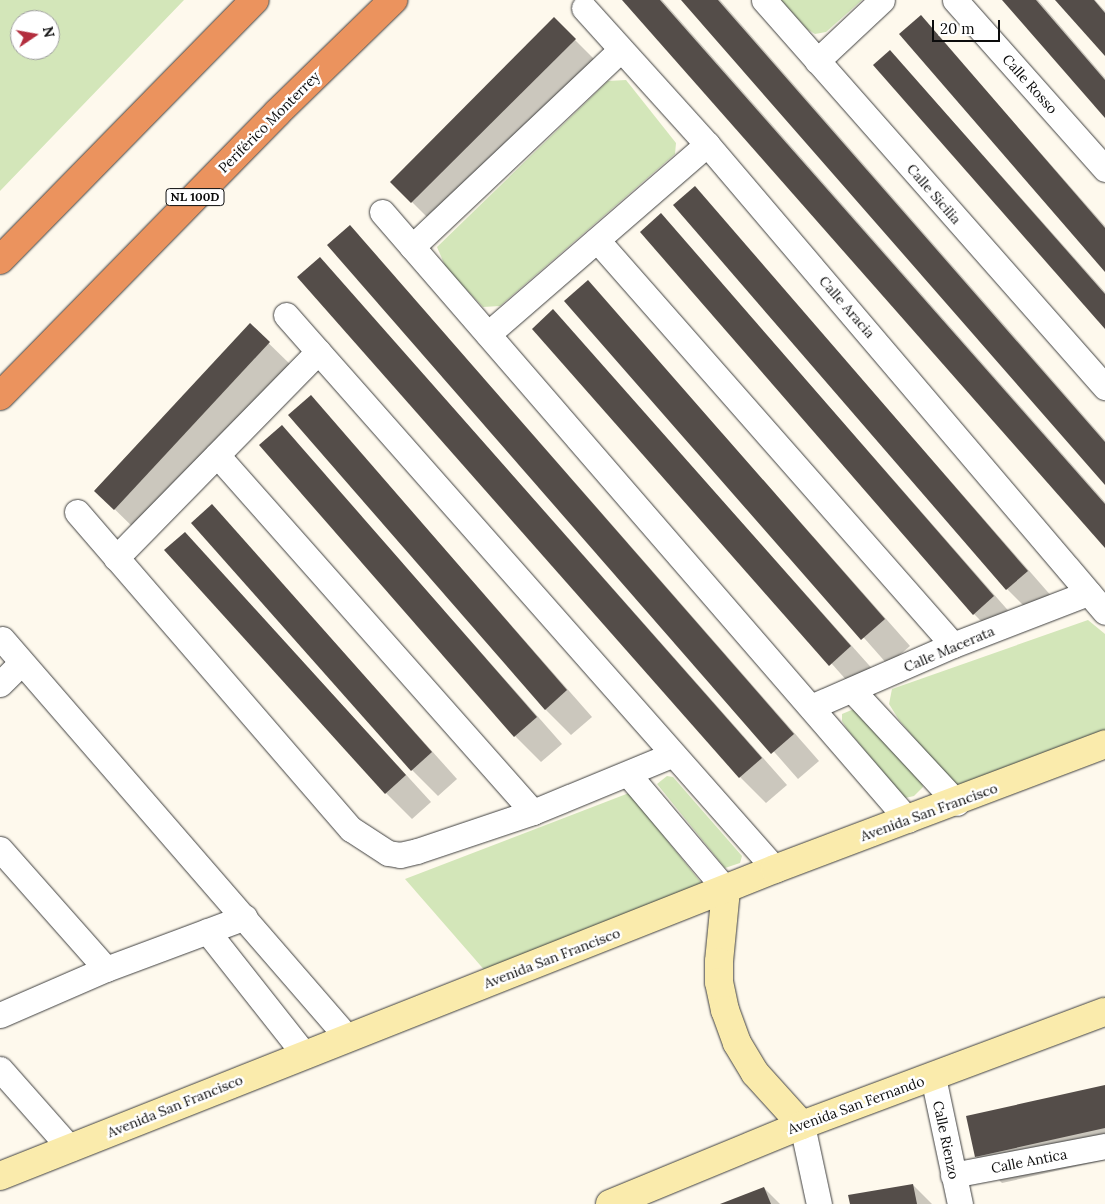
<!DOCTYPE html>
<html>
<head>
<meta charset="utf-8">
<style>
  body { margin:0 }
  #map { position:relative; width:1105px; height:1204px; overflow:hidden; background:#fef9ed; font-family:Lora,serif }
  div>[style] { position:absolute }
  .green>* { inset:0; background:#d3e6b9 }
  .shadow>* { inset:0; background:#0003 }
  .building>* { inset:0; background:#544d49 }
  .roads { filter:drop-shadow(0 0 1px #3f3f3f) drop-shadow(0 0 1px #3f3f3f) }
  .street>* { height:25px; margin:-12.5px; padding:0 12.5px; transform-origin:12.5px; border-radius:12.5px; background:#fff }
  .secondary>* { height:28px; margin:-14px; padding:0 14px; transform-origin:14px; border-radius:14px; background:#faebac }
  .highway>* { height:28px; margin:-14px; padding:0 14px; transform-origin:14px; border-radius:14px; background:#eb935e }
  span { translate:-50% -50%; white-space:nowrap; text-align:center; line-height:1.15; -webkit-text-stroke:5px #fff; paint-order:stroke }
  .shield-label span { padding:1px 4px; background:#fff; border:1px solid; border-radius:4px; -webkit-text-stroke-width:0 }
  .shield-label { font-size:12px; color:#0c0c0c; font-weight:700 }
  .street-label { font-size:14px; color:#0c0c0c }
  .north { position:absolute; left:10px; top:10px; width:50px; height:50px; box-sizing:border-box; background:#fff; border:1px solid #9e9e9e; border-radius:50%; rotate:78deg; font-size:14px; font-weight:700; line-height:20px; text-align:center; color:#0c0c0c }
  .north::after { content:''; display:block; margin:auto; width:18px; height:22px; background:#b32e3e; clip-path:polygon(50% 0,100% 100%,50% 72%,0 100%) }
  .scale { position:absolute; left:932px; top:20px; width:68px; height:22px; box-sizing:border-box; border:2px solid #0c0c0c; border-top:0; padding-left:6px; font-size:15px; line-height:18px; white-space:nowrap; color:#0c0c0c; -webkit-text-stroke:4px #fff; paint-order:stroke }
</style>
</head>
<body>
<div id="map">
  <div class="green">
    <i style="clip-path:polygon(evenodd,0 0,184px 0,0 191px,0 0,20px 20px,50px 20px,50px 50px,20px 50px,20px 20px)"></i>
    <i style="clip-path:polygon(781px 0,862px 0,826px 32px,815px 34px,807px 29px)"></i>
    <i style="clip-path:polygon(626px 80px,676px 143px,675px 154px,500px 306px,483px 307px,446px 268px,437px 247px,608px 81px)"></i>
    <i style="clip-path:polygon(1088px 620px,1105px 634px,1105px 734px,963px 788px,955px 786px,899px 720px,889px 704px,892px 689px)"></i>
    <i style="clip-path:polygon(854px 709px,922px 782px,923px 787px,914px 796px,905px 798px,847px 729px,842px 721px,842px 714px)"></i>
    <i style="clip-path:polygon(667px 776px,673px 777px,742px 856px,740px 863px,725px 868px,657px 784px)"></i>
    <i style="clip-path:polygon(629px 793px,703px 885px,487px 973px,405px 879px)"></i>
  </div>
  <div class="shadow">
    <i style="clip-path:polygon(623px 0,662px 0,1105px 502px,1105px 546px)"></i>
    <i style="clip-path:polygon(682px 0,720px 0,1105px 440px,1105px 483px)"></i>
    <i style="clip-path:polygon(1004px 0,1038px 0,1105px 78px,1105px 116px)"></i>
    <i style="clip-path:polygon(1057px 0,1095px 0,1105px 11px,1105px 54px)"></i>
    <i style="clip-path:polygon(921px 17px,1105px 226px,1105px 270px)"></i>
    <i style="clip-path:polygon(554px 19px,601px 66px,438px 228px,392px 182px)"></i>
    <i style="clip-path:polygon(890px 51px,1105px 292px,1105px 328px)"></i>
    <i style="clip-path:polygon(694px 188px,1053px 598px,1033px 615px,1007px 589px)"></i>
    <i style="clip-path:polygon(661px 215px,1019px 623px,1000px 640px,974px 614px)"></i>
    <i style="clip-path:polygon(350px 226px,819px 761px,798px 779px,328px 245px)"></i>
    <i style="clip-path:polygon(320px 258px,787px 785px,766px 803px,740px 777px)"></i>
    <i style="clip-path:polygon(588px 282px,910px 646px,888px 665px,566px 301px)"></i>
    <i style="clip-path:polygon(553px 311px,876px 673px,856px 691px,534px 329px)"></i>
    <i style="clip-path:polygon(250px 325px,295px 369px,141px 535px,95px 490px)"></i>
    <i style="clip-path:polygon(310px 396px,592px 717px,571px 735px,545px 709px)"></i>
    <i style="clip-path:polygon(282px 427px,562px 744px,541px 762px,515px 736px)"></i>
    <i style="clip-path:polygon(212px 506px,457px 779px,438px 796px,412px 770px)"></i>
    <i style="clip-path:polygon(185px 533px,431px 802px,412px 819px,386px 793px)"></i>
    <i style="clip-path:polygon(1105px 1086px,1105px 1160px,1002px 1183px,976px 1157px)"></i>
    <i style="clip-path:polygon(913px 1185px,932px 1204px,851px 1204px)"></i>
    <i style="clip-path:polygon(764px 1188px,780px 1204px,723px 1204px)"></i>
  </div>
  <div class="building">
    <i style="clip-path:polygon(622px 0,660px 0,1105px 504px,1105px 548px)"></i>
    <i style="clip-path:polygon(681px 0,718px 0,1105px 442px,1105px 485px)"></i>
    <i style="clip-path:polygon(1002px 0,1036px 0,1105px 80px,1105px 118px)"></i>
    <i style="clip-path:polygon(1055px 0,1094px 0,1105px 13px,1105px 56px)"></i>
    <i style="clip-path:polygon(921px 15px,1105px 228px,1105px 272px,899px 34px)"></i>
    <i style="clip-path:polygon(554px 17px,576px 39px,411px 203px,390px 182px)"></i>
    <i style="clip-path:polygon(890px 50px,1105px 294px,1105px 329px,873px 65px)"></i>
    <i style="clip-path:polygon(695px 186px,1028px 571px,1006px 590px,673px 205px)"></i>
    <i style="clip-path:polygon(661px 213px,994px 596px,973px 615px,640px 232px)"></i>
    <i style="clip-path:polygon(350px 225px,794px 734px,771px 754px,327px 245px)"></i>
    <i style="clip-path:polygon(320px 257px,762px 758px,739px 778px,297px 277px)"></i>
    <i style="clip-path:polygon(588px 280px,885px 619px,861px 640px,564px 301px)"></i>
    <i style="clip-path:polygon(553px 309px,851px 646px,829px 666px,532px 329px)"></i>
    <i style="clip-path:polygon(250px 323px,270px 342px,114px 510px,94px 491px)"></i>
    <i style="clip-path:polygon(311px 395px,567px 690px,545px 710px,288px 415px)"></i>
    <i style="clip-path:polygon(282px 425px,537px 717px,514px 737px,259px 445px)"></i>
    <i style="clip-path:polygon(212px 504px,432px 752px,411px 771px,191px 523px)"></i>
    <i style="clip-path:polygon(185px 532px,406px 775px,385px 794px,164px 550px)"></i>
    <i style="clip-path:polygon(1105px 1085px,1105px 1128px,975px 1157px,966px 1116px)"></i>
    <i style="clip-path:polygon(913px 1184px,917px 1204px,850px 1204px,848px 1195px)"></i>
    <i style="clip-path:polygon(764px 1187px,771px 1204px,720px 1204px)"></i>
  </div>
  <div class="roads">
    <div class="street">
      <i style="left:764px;top:0;width:516px;rotate:48.62deg"></i>
      <i style="left:955px;top:0;width:226px;rotate:48.4deg"></i>
      <i style="left:584px;top:8px;width:183px;rotate:47.9deg"></i>
      <i style="left:707px;top:144px;width:614px;rotate:49.62deg"></i>
      <i style="left:817px;top:61px;width:89px;rotate:-43.2deg"></i>
      <i style="left:382px;top:212px;width:804px;rotate:49.14deg"></i>
      <i style="left:597px;top:240px;width:539px;rotate:48.68deg"></i>
      <i style="left:412px;top:247px;width:286px;rotate:-43.4deg"></i>
      <i style="left:286px;top:315px;width:739px;rotate:48.57deg"></i>
      <i style="left:488px;top:334px;width:290px;rotate:-40.9deg"></i>
      <i style="left:217px;top:455px;width:477px;rotate:48.5deg"></i>
      <i style="left:77px;top:512px;width:419px;rotate:49.2deg"></i>
      <i style="left:351px;top:829px;width:44px;rotate:33deg"></i>
      <i style="left:388px;top:853px;width:12px;rotate:9deg"></i>
      <i style="left:400px;top:855px;width:17px;rotate:-13deg"></i>
      <i style="left:417px;top:851px;width:122px;rotate:-18.6deg"></i>
      <i style="left:533px;top:812px;width:149px;rotate:-22.4deg"></i>
      <i style="left:116px;top:558px;width:289px;rotate:-45.6deg"></i>
      <i style="left:2px;top:639px;width:527px;rotate:49.08deg"></i>
      <i style="left:0;top:684px;width:30px;rotate:-45deg"></i>
      <i style="left:852px;top:690px;width:154px;rotate:47.1deg"></i>
      <i style="left:811px;top:707px;width:155px;rotate:-23.6deg"></i>
      <i style="left:953px;top:645px;width:145px;rotate:-21.1deg"></i>
      <i style="left:628px;top:774px;width:152px;rotate:49.8deg"></i>
      <i style="left:0;top:849px;width:160px;rotate:48.5deg"></i>
      <i style="left:207px;top:931px;width:157px;rotate:51.7deg"></i>
      <i style="left:0;top:1015px;width:116px;rotate:-23.5deg"></i>
      <i style="left:106px;top:969px;width:148px;rotate:-20.5deg"></i>
      <i style="left:0;top:1069px;width:106px;rotate:48.5deg"></i>
      <i style="left:933px;top:1077px;width:130px;rotate:78deg"></i>
      <i style="left:802px;top:1125px;width:81px;rotate:77.9deg"></i>
      <i style="left:953px;top:1175px;width:155px;rotate:-10.8deg"></i>
    </div>
    <div class="secondary">
      <i style="left:726px;top:890px;width:72px;rotate:95.6deg"></i>
      <i style="left:719px;top:962px;width:20px;rotate:90deg"></i>
      <i style="left:719px;top:982px;width:29px;rotate:78deg"></i>
      <i style="left:725px;top:1010px;width:35px;rotate:70deg"></i>
      <i style="left:737px;top:1043px;width:35px;rotate:59deg"></i>
      <i style="left:755px;top:1073px;width:70px;rotate:47.9deg"></i>
      <i style="left:0;top:1176px;width:834px;rotate:-21.61deg"></i>
      <i style="left:775px;top:869px;width:353px;rotate:-20.7deg"></i>
      <i style="left:610px;top:1204px;width:208px;rotate:-22.4deg"></i>
      <i style="left:802px;top:1125px;width:323px;rotate:-20.5deg"></i>
    </div>
    <div class="highway">
      <i style="left:0;top:260px;width:364px;rotate:-45.6deg"></i>
      <i style="left:0;top:396px;width:397px;rotate:-45.6deg"></i>
      <i style="left:278px;top:112px;width:161px;rotate:-44.2deg"></i>
    </div>
  </div>
  <div class="shield-label">
    <span style="left:195px;top:197px">NL 100D</span>
  </div>
  <div class="street-label">
    <span style="left:1030px;top:84px;rotate:48deg">Calle Rosso</span>
    <span style="left:269px;top:122px;rotate:-45deg">Periférico Monterrey</span>
    <span style="left:934px;top:194px;rotate:49deg">Calle Sicilia</span>
    <span style="left:847px;top:307px;rotate:49deg">Calle Aracia</span>
    <span style="left:949px;top:649px;rotate:-23deg">Calle Macerata</span>
    <span style="left:929px;top:812px;rotate:-20deg">Avenida San Francisco</span>
    <span style="left:552px;top:958px;rotate:-21deg">Avenida San Francisco</span>
    <span style="left:856px;top:1105px;rotate:-20deg">Avenida San Fernando</span>
    <span style="left:175px;top:1106px;rotate:-22deg">Avenida San Francisco</span>
    <span style="left:946px;top:1140px;rotate:78deg">Calle Rienzo</span>
    <span style="left:1029px;top:1161px;rotate:-11deg">Calle Antica</span>
  </div>
  <div class="north">N</div>
  <div class="scale">20 m</div>
</div>
</body>
</html>
